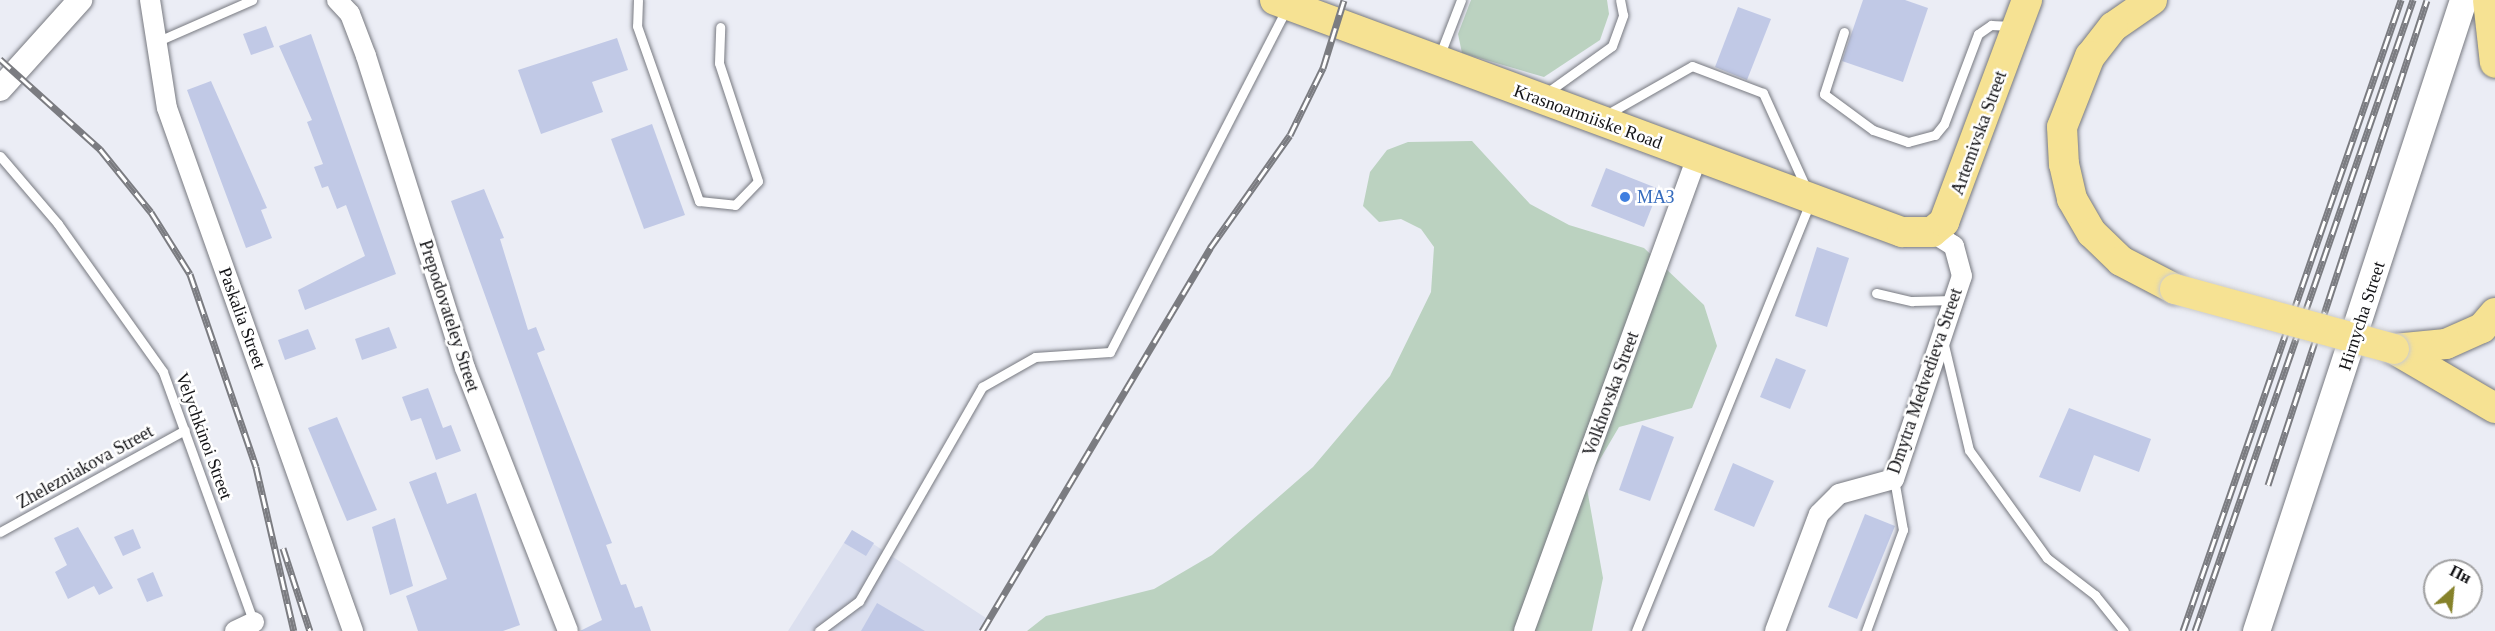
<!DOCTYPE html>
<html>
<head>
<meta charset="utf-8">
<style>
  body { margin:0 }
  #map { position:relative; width:2495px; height:631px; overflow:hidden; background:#ebedf5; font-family:Georgia,serif }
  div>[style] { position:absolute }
  .built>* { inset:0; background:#dce0ef }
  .green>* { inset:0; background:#bbd2c0 }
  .building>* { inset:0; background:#c1c9e6 }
  .roads { filter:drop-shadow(0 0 2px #777980) drop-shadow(0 0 2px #777980) }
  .service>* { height:9px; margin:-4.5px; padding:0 4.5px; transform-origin:4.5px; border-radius:4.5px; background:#fff }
  .minor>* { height:20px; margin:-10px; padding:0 10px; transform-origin:10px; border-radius:10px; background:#fff }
  .tertiary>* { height:24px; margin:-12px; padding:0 12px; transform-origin:12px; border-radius:12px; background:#fff }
  .secondary>* { height:27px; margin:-13.5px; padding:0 13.5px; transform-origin:13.5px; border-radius:13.5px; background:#fff }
  .primary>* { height:30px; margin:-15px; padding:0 15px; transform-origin:15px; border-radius:15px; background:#f6e293 }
  .rail>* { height:7px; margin-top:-3.5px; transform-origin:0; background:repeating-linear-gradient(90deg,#fff 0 14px,#7b7c81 0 28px); box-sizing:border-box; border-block:2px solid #7b7c81 }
  .bridges { filter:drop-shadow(0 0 2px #cbcbcc) drop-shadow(0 0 2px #cbcbcc) }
  .primary-bridge>* { height:30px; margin:-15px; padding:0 15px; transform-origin:15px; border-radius:15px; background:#f6e293 }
  .dots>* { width:16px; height:16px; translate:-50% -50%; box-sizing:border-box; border:3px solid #fff; border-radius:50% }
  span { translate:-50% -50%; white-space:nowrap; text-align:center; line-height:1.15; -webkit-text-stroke:5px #fff; paint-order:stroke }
  .street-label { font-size:18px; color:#131316 }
  .shop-label { font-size:18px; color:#366cbe }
  .left { translate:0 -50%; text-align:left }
  .north { position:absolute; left:2423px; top:559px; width:60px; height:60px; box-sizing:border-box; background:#fff; border:2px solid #a1a1a2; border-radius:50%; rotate:27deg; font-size:16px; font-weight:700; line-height:24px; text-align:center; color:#131316 }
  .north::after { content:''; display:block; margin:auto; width:21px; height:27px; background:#86822a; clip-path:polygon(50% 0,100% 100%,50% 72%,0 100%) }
</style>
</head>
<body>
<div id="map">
  <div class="built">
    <i style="clip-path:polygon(852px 530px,989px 620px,982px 631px,788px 631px)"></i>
  </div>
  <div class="green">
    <i style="clip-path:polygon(1471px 0,1607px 0,1609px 14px,1600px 40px,1544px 77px,1462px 53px,1458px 34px)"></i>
    <i style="clip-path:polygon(1472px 141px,1530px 204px,1569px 225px,1644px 248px,1704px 305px,1717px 346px,1692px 408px,1619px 427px,1586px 483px,1603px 578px,1592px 631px,1027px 631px,1046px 616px,1154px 589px,1212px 555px,1313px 467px,1390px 376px,1431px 292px,1434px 247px,1421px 229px,1401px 219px,1379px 222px,1363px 206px,1370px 172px,1387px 150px,1408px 142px)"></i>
  </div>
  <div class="building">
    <i style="clip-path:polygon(1863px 0,1905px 0,1928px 8px,1903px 82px,1842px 61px)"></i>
    <i style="clip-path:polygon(1738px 7px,1771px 19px,1747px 80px,1715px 67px)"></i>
    <i style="clip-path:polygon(266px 26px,274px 47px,251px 55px,243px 34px)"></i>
    <i style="clip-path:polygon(311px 34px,396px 274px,305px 310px,298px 290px,365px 256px,346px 205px,337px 209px,328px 186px,322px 188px,314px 167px,323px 164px,307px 122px,312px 120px,279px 46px)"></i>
    <i style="clip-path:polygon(617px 38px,628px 70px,592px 82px,603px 112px,541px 134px,518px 70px)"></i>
    <i style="clip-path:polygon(211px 81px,267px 208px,261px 210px,272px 238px,246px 248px,187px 90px)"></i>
    <i style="clip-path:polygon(652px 124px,685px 215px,644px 229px,611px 139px)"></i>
    <i style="clip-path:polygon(1606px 168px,1659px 189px,1644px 227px,1591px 206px)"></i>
    <i style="clip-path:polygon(484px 189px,504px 238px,500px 239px,528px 330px,536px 327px,545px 350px,537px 353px,612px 543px,606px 545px,621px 585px,626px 584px,635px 608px,642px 606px,651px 631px,580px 631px,602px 620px,451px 201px)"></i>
    <i style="clip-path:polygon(1817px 247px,1849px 258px,1827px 327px,1795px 316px)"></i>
    <i style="clip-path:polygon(389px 327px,397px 348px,362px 360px,355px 339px)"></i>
    <i style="clip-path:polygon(308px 329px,316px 349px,285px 360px,278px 340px)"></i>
    <i style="clip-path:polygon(1776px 358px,1806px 370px,1790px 409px,1760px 397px)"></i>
    <i style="clip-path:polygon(428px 388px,443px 428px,451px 425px,461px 451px,436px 460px,421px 418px,411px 421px,402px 397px)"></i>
    <i style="clip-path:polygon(2069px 408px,2151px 439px,2139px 472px,2094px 455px,2080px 492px,2039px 477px)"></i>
    <i style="clip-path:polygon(337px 417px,377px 510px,347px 521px,308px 428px)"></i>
    <i style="clip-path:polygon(1642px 425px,1674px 437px,1650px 501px,1619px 490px)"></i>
    <i style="clip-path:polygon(1733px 463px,1774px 481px,1754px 527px,1714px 510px)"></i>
    <i style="clip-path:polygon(436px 472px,447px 504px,476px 493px,520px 625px,503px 631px,418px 631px,406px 596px,447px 579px,409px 482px)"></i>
    <i style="clip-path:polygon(1865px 514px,1895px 526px,1857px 619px,1828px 607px)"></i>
    <i style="clip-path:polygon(395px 518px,413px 586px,390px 595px,372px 527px)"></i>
    <i style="clip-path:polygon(78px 527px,113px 588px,99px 595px,94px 586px,68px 599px,55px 572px,67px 565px,54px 538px)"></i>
    <i style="clip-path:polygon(133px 529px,141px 548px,123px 556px,114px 537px)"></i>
    <i style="clip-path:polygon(852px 530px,874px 543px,866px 556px,844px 543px)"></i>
    <i style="clip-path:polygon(153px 572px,163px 596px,147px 602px,137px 579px)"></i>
    <i style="clip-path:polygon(877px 603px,925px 631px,861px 631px)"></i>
  </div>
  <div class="roads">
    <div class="service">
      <i style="left:638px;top:0;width:26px;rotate:92deg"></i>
      <i style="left:637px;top:26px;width:186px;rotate:70.5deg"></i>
      <i style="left:699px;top:201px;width:36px;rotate:6deg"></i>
      <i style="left:735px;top:205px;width:33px;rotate:-46deg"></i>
      <i style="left:758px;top:181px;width:124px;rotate:-108.3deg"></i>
      <i style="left:719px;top:63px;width:36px;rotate:-88deg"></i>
      <i style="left:1844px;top:32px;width:65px;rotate:107.9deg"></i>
      <i style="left:1824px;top:94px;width:61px;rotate:36.3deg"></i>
      <i style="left:1873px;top:130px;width:37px;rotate:19deg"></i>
      <i style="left:1908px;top:142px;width:28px;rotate:-15deg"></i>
      <i style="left:1935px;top:135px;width:14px;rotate:-51deg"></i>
      <i style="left:1944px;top:124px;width:96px;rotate:-69.3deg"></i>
      <i style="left:1978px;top:34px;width:16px;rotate:-35deg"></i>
      <i style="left:1991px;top:25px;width:21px;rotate:3deg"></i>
      <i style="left:156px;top:42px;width:105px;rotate:-23.6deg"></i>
      <i style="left:1439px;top:57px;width:61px;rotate:-68.9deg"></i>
      <i style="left:1545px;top:94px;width:82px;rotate:-35.6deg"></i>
      <i style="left:1612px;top:46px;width:33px;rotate:-70deg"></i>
      <i style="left:1623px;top:15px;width:15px;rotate:-101deg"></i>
      <i style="left:1604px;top:116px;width:101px;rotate:-29.6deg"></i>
      <i style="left:1692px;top:66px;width:76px;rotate:20.8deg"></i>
      <i style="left:1763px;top:93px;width:107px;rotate:65.6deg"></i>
      <i style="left:0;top:156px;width:89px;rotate:49.5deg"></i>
      <i style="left:58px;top:224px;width:181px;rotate:54.6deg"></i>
      <i style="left:163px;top:372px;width:267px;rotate:70.1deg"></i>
      <i style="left:1876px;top:293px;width:37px;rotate:13deg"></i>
      <i style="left:1912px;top:301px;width:42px;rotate:-1.4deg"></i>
      <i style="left:1944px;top:345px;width:108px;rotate:76.6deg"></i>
      <i style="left:1969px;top:450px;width:133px;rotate:54.2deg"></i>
      <i style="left:2047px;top:558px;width:61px;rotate:37.6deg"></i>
      <i style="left:2095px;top:595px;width:46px;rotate:51.1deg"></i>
      <i style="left:0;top:532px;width:211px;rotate:-28.9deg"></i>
      <i style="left:819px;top:631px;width:50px;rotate:-36.9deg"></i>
      <i style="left:859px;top:601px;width:247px;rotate:-60.1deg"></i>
      <i style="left:982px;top:387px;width:61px;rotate:-29.5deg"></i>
      <i style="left:1035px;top:357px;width:75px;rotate:-3.8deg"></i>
      <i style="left:1110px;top:352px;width:386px;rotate:-62.8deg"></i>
      <i style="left:1636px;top:631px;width:463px;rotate:-67.9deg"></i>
      <i style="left:1866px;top:631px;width:108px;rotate:-69.9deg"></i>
      <i style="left:1903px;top:530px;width:52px;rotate:-100deg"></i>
    </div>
    <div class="minor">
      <i style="left:150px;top:0;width:109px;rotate:81.1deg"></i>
      <i style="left:167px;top:108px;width:555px;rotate:70.42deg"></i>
      <i style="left:337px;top:0;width:19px;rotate:47deg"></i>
      <i style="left:350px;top:14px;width:45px;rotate:69.1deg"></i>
      <i style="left:366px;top:56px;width:327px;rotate:72.4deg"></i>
      <i style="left:465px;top:368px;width:282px;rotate:68.6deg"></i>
      <i style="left:235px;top:631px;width:21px;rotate:-25deg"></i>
      <i style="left:1524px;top:631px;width:505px;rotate:-69.95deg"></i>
      <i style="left:1775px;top:631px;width:125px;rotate:-69.4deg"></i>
      <i style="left:1819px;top:514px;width:28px;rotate:-45deg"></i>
      <i style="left:1839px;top:494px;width:57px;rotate:-15.3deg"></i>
      <i style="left:1894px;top:479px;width:214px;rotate:-71.5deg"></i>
      <i style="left:1962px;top:276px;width:31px;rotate:-105deg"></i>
      <i style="left:1954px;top:246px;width:26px;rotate:-148deg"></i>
    </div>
    <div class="tertiary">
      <i style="left:0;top:89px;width:120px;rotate:-48deg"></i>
    </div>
    <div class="secondary">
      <i style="left:2256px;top:631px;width:664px;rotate:-71.84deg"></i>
    </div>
    <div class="primary">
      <i style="left:1275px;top:0;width:669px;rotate:20.31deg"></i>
      <i style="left:1902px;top:232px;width:30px"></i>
      <i style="left:1932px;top:232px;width:16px;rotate:-40deg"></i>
      <i style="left:1944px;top:222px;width:237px;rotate:-69.5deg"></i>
      <i style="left:2152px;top:0;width:47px;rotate:145.3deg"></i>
      <i style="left:2113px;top:27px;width:37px;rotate:128deg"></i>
      <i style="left:2090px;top:56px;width:76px;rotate:111.5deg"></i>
      <i style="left:2062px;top:127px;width:37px;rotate:87deg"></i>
      <i style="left:2064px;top:164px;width:36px;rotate:77deg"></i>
      <i style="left:2072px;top:199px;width:39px;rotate:60deg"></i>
      <i style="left:2092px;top:233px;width:40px;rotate:44deg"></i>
      <i style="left:2121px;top:261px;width:61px;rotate:27.4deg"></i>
      <i style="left:2488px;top:0;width:63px;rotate:83.7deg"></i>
      <i style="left:2394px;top:349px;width:117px;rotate:30.3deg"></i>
      <i style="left:2394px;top:349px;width:52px;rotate:-5.5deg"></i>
      <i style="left:2446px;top:344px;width:39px;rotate:-24deg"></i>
      <i style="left:2482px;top:328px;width:20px;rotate:-49deg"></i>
    </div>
  </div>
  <div class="rail">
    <i style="left:0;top:59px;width:135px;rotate:42deg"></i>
    <i style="left:100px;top:149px;width:81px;rotate:51deg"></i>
    <i style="left:151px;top:212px;width:73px;rotate:57.8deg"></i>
    <i style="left:190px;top:274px;width:204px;rotate:71.1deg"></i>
    <i style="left:256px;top:467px;width:168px;rotate:77deg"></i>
    <i style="left:2268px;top:485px;width:510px;rotate:-71.85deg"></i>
    <i style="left:283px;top:548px;width:87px;rotate:72deg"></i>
    <i style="left:982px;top:631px;width:446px;rotate:-59.2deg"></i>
    <i style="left:1210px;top:248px;width:138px;rotate:-54.7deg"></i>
    <i style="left:1290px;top:135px;width:75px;rotate:-63.8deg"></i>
    <i style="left:1323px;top:68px;width:71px;rotate:-72.8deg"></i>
    <i style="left:2183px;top:631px;width:668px;rotate:-70.94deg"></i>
    <i style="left:2195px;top:631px;width:668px;rotate:-70.94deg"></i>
  </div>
  <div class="bridges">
    <div class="primary-bridge">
      <i style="left:2175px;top:289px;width:227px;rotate:15.3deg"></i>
    </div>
  </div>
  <div class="dots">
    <i style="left:1625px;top:197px;background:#3f7fe0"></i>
  </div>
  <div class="street-label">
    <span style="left:1588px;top:117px;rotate:20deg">Krasnoarmiiske Road</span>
    <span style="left:1979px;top:133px;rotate:-70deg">Artemivska Street</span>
    <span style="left:449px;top:316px;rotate:72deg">Prepodovateley Street</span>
    <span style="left:2362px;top:316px;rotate:-72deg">Hirnycha Street</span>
    <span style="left:242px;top:318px;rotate:70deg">Paskalia Street</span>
    <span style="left:1925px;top:381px;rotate:-71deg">Dmytra Medvedieva Street</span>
    <span style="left:1611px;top:394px;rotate:-70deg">Volkhovska Street</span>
    <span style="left:204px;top:436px;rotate:70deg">Velychkinoi Street</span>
    <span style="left:85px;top:467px;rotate:-29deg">Zhelezniakova Street</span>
  </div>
  <div class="shop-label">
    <span class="left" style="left:1637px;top:197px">МАЗ</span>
  </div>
  <div class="north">Пн</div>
</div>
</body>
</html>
